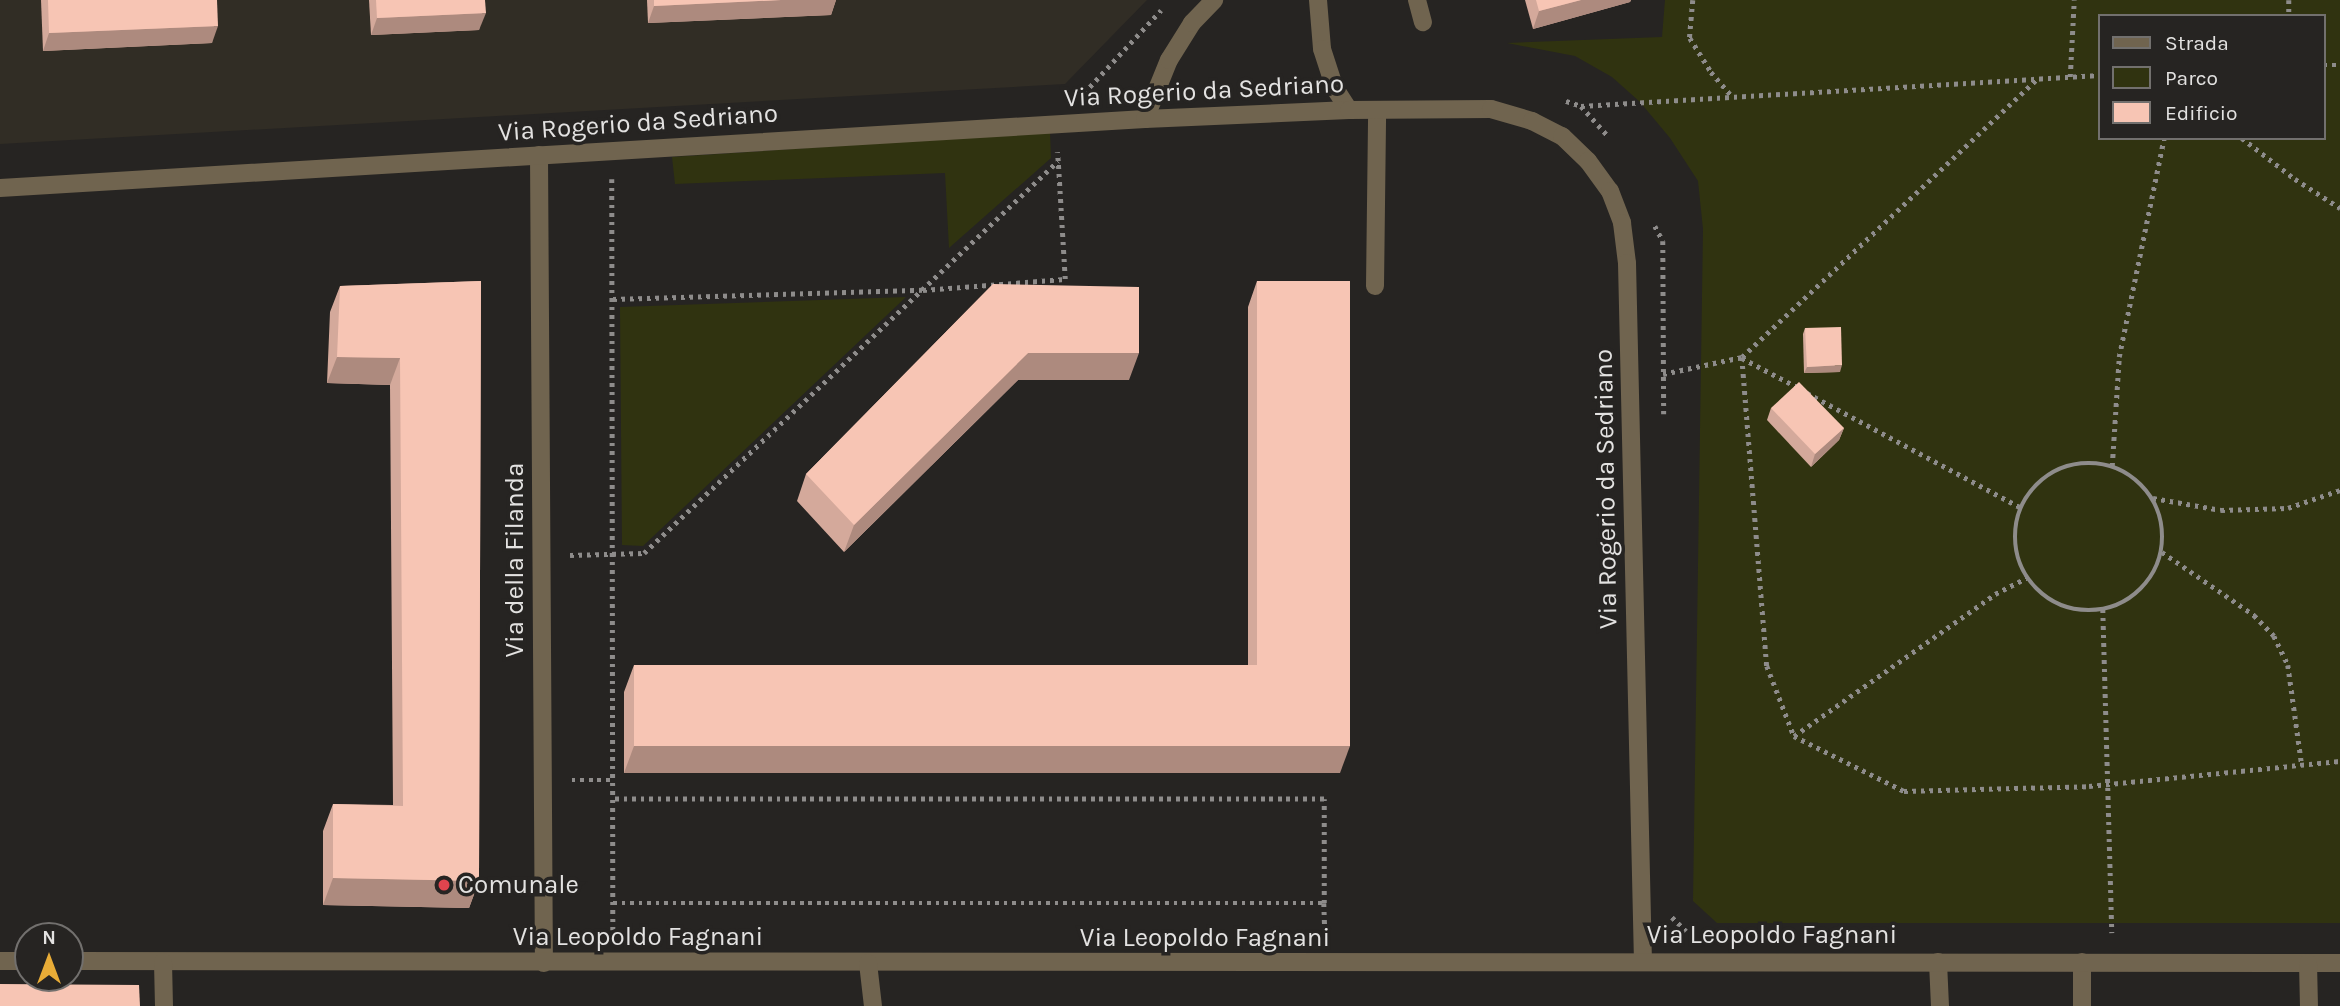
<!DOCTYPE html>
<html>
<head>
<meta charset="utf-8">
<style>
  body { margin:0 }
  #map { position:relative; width:2340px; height:1006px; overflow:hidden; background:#262422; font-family:Karla,sans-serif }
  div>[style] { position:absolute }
  .built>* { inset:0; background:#312d25 }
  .green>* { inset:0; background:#303310 }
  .path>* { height:4.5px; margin-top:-2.25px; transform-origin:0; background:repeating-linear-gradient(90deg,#8e8c8b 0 3.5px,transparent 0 8.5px) }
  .path>.ring { margin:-2.25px; padding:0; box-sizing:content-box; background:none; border:4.5px solid #8e8c8b; border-radius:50% }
  .service>* { height:18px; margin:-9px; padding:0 9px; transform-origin:9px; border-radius:9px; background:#70644f }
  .minor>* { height:18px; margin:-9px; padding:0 9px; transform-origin:9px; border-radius:9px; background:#70644f }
  .wall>* { inset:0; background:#d4a99b }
  .shaded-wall>* { inset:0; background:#ad8a7e }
  .building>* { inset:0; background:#f7c5b4 }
  .dots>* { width:19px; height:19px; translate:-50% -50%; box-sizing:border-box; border:4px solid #262422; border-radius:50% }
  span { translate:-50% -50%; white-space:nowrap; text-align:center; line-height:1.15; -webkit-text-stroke:7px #262422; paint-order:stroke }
  .street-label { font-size:26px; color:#e3e2e1 }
  .poi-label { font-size:26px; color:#e3e2e1 }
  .left { translate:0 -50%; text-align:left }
  .legend { position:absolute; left:2098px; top:14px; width:228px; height:126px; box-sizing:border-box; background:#262422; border:2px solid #72706e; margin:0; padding:9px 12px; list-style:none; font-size:21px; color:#e3e2e1 }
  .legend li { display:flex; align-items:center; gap:14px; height:35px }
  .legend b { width:35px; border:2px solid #72706e }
  .north { position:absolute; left:14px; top:922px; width:70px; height:70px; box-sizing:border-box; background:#262422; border:2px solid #72706e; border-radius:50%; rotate:0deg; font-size:19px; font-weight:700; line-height:28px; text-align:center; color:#e3e2e1 }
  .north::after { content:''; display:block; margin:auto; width:24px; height:32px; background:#e8ac37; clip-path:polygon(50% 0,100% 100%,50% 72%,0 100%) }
</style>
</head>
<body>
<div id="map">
  <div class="built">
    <i style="clip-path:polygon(0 0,1147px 0,1065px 84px,0 144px)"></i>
  </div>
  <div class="green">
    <i style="clip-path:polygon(evenodd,1665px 0,2340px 0,2340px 923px,1717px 923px,1693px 901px,1703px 229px,1698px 181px,1670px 138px,1640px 102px,1612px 77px,1575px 56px,1507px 43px,1662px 37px,1665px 0,2100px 16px,2324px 16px,2324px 138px,2100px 138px,2100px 16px)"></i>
    <i style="clip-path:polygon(1050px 132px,1051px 158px,949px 248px,945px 173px,675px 184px,672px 157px)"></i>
    <i style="clip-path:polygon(906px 297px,643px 546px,622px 545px,620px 307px)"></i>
  </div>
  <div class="path">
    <i style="left:1693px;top:0;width:38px;rotate:95deg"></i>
    <i style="left:1690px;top:38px;width:40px;rotate:58deg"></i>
    <i style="left:1711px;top:72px;width:32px;rotate:49deg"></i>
    <i style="left:2289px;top:0;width:16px;rotate:90deg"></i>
    <i style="left:2324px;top:65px;width:16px"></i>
    <i style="left:2070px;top:77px;width:77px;rotate:-87deg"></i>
    <i style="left:1084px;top:93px;width:113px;rotate:-47.1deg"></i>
    <i style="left:1566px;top:101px;width:16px;rotate:18deg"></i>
    <i style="left:1581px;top:106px;width:42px;rotate:47.9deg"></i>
    <i style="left:1581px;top:106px;width:520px;rotate:-3.42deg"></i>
    <i style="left:2242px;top:138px;width:67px;rotate:37.7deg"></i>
    <i style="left:2295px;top:179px;width:54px;rotate:32.8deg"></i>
    <i style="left:612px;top:179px;width:751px;rotate:89.92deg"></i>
    <i style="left:1655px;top:226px;width:17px;rotate:62deg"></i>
    <i style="left:1663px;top:241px;width:173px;rotate:89.7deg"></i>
    <i style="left:613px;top:299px;width:310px;rotate:-1.7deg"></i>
    <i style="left:923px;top:290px;width:142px;rotate:-4.4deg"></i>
    <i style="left:1065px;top:279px;width:118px;rotate:-93.4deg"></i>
    <i style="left:1742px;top:357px;width:310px;rotate:85.4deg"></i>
    <i style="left:1767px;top:666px;width:75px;rotate:68.9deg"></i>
    <i style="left:1794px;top:736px;width:123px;rotate:26.6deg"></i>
    <i style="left:1904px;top:791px;width:185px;rotate:-1.5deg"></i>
    <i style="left:2089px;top:786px;width:252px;rotate:-5.7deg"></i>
    <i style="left:1742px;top:358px;width:64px;rotate:27.8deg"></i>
    <i style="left:1663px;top:374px;width:81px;rotate:-12.1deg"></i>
    <i style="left:1742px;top:357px;width:407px;rotate:-43.3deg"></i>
    <i style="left:1807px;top:393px;width:242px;rotate:28.2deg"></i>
    <i class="ring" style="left:2015px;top:463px;width:143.5px;height:143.5px"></i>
    <i style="left:2112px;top:466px;width:109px;rotate:-86.3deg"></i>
    <i style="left:2119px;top:357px;width:224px;rotate:-78.4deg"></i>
    <i style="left:2153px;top:498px;width:69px;rotate:10deg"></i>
    <i style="left:2221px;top:510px;width:67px;rotate:-1.7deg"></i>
    <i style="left:2288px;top:508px;width:55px;rotate:-19.1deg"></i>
    <i style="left:2162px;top:552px;width:112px;rotate:34.4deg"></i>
    <i style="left:2254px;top:615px;width:29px;rotate:46deg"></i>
    <i style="left:2274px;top:636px;width:32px;rotate:64deg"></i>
    <i style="left:2288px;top:665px;width:102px;rotate:82.1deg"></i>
    <i style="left:570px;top:555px;width:74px;rotate:-1.5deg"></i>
    <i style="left:644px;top:553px;width:570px;rotate:-43.44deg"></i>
    <i style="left:1058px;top:161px;width:9px;rotate:-96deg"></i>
    <i style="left:2103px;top:609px;width:324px;rotate:88.4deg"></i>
    <i style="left:1794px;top:736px;width:246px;rotate:-35.2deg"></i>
    <i style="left:1995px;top:594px;width:35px;rotate:-27deg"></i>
    <i style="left:572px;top:780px;width:42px"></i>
    <i style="left:613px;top:903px;width:711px"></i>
    <i style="left:1324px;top:903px;width:104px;rotate:-90deg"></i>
    <i style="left:1324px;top:799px;width:710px;rotate:180deg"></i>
    <i style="left:1324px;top:903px;width:30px;rotate:88deg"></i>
    <i style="left:1672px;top:917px;width:20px;rotate:45deg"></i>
  </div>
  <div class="service">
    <i style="left:1417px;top:0;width:23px;rotate:75deg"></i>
    <i style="left:1375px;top:286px;width:176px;rotate:-89.3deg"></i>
    <i style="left:1938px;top:962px;width:44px;rotate:87.4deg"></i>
    <i style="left:2082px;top:962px;width:44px;rotate:90deg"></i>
  </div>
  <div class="minor">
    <i style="left:1318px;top:0;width:49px;rotate:85.3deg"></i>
    <i style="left:1322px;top:49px;width:40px;rotate:72deg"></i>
    <i style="left:1334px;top:87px;width:27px;rotate:57deg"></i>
    <i style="left:1145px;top:119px;width:64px;rotate:-67.9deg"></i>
    <i style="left:1169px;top:60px;width:44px;rotate:-58.1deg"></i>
    <i style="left:1192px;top:23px;width:32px;rotate:-46deg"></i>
    <i style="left:539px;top:155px;width:808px;rotate:89.65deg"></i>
    <i style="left:0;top:188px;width:1147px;rotate:-3.45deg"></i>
    <i style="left:1145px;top:119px;width:204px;rotate:-2.5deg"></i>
    <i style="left:1349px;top:110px;width:142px;rotate:-0.4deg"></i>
    <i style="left:1491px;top:109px;width:43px;rotate:16.3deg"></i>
    <i style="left:1532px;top:121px;width:34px;rotate:27deg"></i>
    <i style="left:1562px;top:136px;width:36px;rotate:44deg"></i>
    <i style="left:1588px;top:161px;width:37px;rotate:54deg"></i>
    <i style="left:1610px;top:191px;width:34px;rotate:69deg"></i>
    <i style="left:1622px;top:223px;width:40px;rotate:82.9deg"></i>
    <i style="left:1627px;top:263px;width:698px;rotate:88.69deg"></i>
    <i style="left:0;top:961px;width:28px"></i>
    <i style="left:70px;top:961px;width:2270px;rotate:0.05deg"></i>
    <i style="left:163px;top:962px;width:44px;rotate:88.7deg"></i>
    <i style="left:868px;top:963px;width:43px;rotate:83.4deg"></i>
    <i style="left:2308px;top:963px;width:43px;rotate:88.7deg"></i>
  </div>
  <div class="wall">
    <i style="clip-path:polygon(41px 0,217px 0,212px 43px,43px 51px)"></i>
    <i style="clip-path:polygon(369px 0,485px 0,479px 30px,371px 35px)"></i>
    <i style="clip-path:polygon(647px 0,836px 0,831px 15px,648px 23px)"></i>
    <i style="clip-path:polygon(1525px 0,1631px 0,1630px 2px,1533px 29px)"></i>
    <i style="clip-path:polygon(481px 281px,479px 881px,469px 908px,323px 905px,323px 831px,333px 804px,393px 805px,390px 385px,327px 383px,330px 312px,340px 286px)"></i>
    <i style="clip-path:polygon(1257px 281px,1340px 773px,624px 773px,624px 692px,634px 665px,1248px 665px,1248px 307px)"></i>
    <i style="clip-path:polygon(993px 284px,1129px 380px,1018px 380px,844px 552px,797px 501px,806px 474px)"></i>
    <i style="clip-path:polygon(1805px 328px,1840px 372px,1804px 373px,1803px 334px)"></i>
    <i style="clip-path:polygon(1771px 408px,1844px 428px,1839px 440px,1811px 467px,1767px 420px)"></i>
  </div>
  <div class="shaded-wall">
    <i style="clip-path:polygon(781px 0,836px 0,831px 15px,648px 23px,654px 6px)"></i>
    <i style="clip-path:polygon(1581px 0,1631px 0,1630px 2px,1533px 29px,1539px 11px)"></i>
    <i style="clip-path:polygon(486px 13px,479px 30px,371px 35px,377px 18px)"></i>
    <i style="clip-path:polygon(218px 26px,212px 43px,43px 51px,49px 33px)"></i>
    <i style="clip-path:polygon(1028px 353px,1139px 353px,1129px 380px,1018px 380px,844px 552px,854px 525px)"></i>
    <i style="clip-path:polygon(337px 357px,400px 358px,390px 385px,327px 383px)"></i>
    <i style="clip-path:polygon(1842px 365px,1840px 372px,1804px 373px,1807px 367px)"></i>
    <i style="clip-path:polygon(1844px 428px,1839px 440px,1811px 467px,1815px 454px)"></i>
    <i style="clip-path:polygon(634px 746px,1350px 746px,1340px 773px,624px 773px)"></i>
    <i style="clip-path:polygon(333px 878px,479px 881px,469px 908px,323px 905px)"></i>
  </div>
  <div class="building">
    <i style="clip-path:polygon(48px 0,217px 0,218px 26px,49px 33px)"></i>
    <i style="clip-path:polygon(376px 0,485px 0,486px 13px,377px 18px)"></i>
    <i style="clip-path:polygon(654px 0,781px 0,654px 6px)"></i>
    <i style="clip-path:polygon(1536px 0,1581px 0,1539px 11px)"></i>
    <i style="clip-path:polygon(481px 281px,479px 881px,333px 878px,333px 804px,403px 806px,400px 358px,337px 357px,340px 286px)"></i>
    <i style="clip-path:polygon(1257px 281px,1350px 281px,1350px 746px,634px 746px,634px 665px,1257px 665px)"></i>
    <i style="clip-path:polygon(993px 284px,1139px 287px,1139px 353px,1028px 353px,854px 525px,806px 474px)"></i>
    <i style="clip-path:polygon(1841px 327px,1842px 365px,1807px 367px,1805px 328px)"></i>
    <i style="clip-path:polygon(1799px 382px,1844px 428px,1815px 454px,1771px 408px)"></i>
    <i style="clip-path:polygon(0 984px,139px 985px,140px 1006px,0 1006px)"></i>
  </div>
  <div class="dots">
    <i style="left:444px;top:885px;background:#e0444e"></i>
  </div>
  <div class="street-label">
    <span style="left:1204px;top:91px;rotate:-3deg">Via Rogerio da Sedriano</span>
    <span style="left:638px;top:123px;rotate:-4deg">Via Rogerio da Sedriano</span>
    <span style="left:1606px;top:489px;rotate:-91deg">Via Rogerio da Sedriano</span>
    <span style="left:515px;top:560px;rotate:-90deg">Via della Filanda</span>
    <span style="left:1772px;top:935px">Via Leopoldo Fagnani</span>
    <span style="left:638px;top:937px">Via Leopoldo Fagnani</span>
    <span style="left:1205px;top:938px">Via Leopoldo Fagnani</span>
  </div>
  <div class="poi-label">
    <span class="left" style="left:458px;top:885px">Comunale</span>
  </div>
  <ul class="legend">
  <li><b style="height:9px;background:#70644f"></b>Strada</li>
  <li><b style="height:19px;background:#303310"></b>Parco</li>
  <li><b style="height:19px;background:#f7c5b4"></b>Edificio</li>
  </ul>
  <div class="north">N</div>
</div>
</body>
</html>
